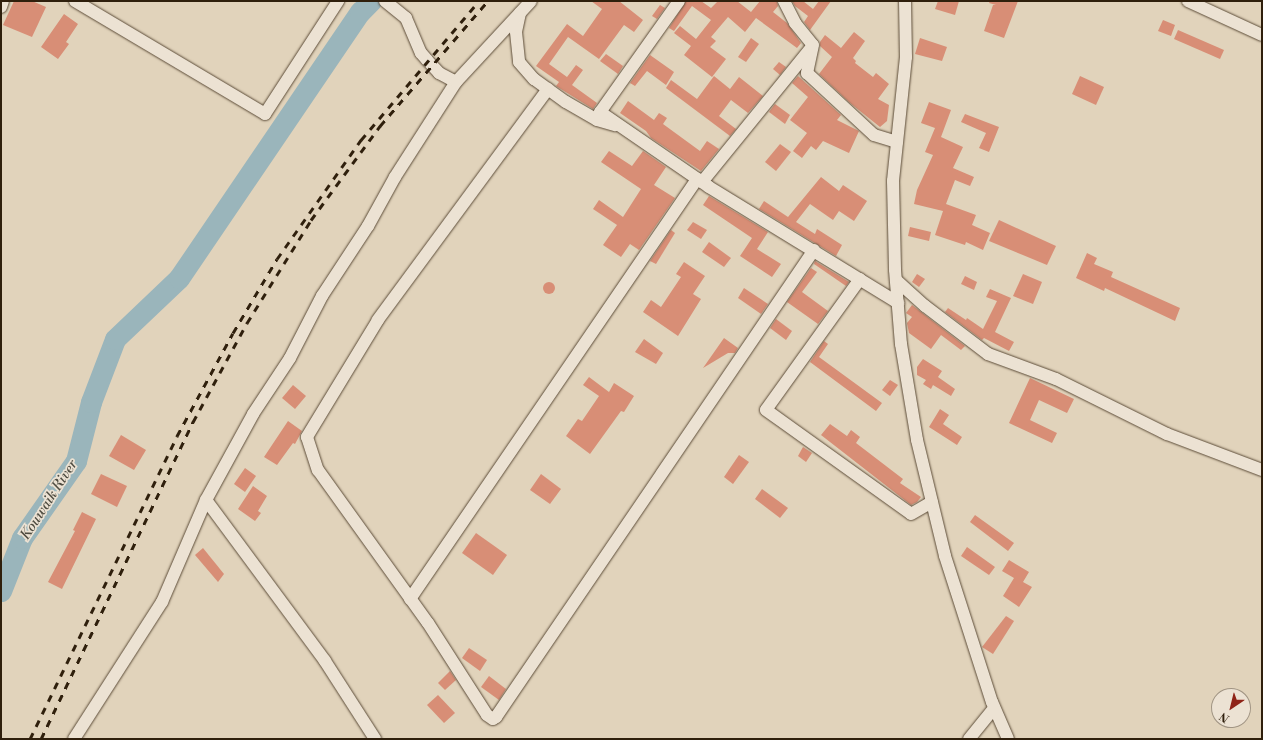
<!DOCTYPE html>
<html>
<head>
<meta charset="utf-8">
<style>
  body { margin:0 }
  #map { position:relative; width:1263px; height:740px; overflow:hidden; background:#e1d3bb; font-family:"Libre Bodoni",serif }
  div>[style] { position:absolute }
  .river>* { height:21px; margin:-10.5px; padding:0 10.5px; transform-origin:10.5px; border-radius:10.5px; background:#9ab5bb }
  .building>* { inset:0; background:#d88e76 }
  .round { border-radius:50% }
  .roads { filter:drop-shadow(0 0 1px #5c4c38) drop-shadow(0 0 1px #5c4c38) }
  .minor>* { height:12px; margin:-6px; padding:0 6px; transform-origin:6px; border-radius:6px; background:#ece2d3 }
  .rail>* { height:3px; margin-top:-1.5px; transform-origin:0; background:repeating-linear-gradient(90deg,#2f1f0c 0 7px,transparent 0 14px) }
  span { translate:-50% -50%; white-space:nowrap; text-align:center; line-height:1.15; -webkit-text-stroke:3.5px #ece2d3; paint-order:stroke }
  .water-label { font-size:14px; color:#4f4c41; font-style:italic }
  .frame { position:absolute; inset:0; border:2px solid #2f1f0c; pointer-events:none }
  .north { position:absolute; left:1211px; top:688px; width:40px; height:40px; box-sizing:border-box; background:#ece2d3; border:1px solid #a09483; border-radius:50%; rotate:215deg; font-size:11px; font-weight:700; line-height:16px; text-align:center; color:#2f1f0c }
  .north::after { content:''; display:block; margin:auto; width:14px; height:18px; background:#8f2418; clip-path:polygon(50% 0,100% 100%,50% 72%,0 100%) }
</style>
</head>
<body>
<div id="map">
  <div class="river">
    <i style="left:1px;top:591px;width:57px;rotate:-68.4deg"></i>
    <i style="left:22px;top:538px;width:94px;rotate:-55deg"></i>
    <i style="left:76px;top:461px;width:61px;rotate:-75.7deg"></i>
    <i style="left:91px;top:402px;width:67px;rotate:-69.1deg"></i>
    <i style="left:115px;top:339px;width:88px;rotate:-43.6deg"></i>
    <i style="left:179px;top:278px;width:322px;rotate:-55.8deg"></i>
    <i style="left:360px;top:12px;width:16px;rotate:-45deg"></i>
  </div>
  <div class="building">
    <i style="clip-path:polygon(14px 1px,32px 1px,46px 7px,32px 37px,3px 25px)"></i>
    <i style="clip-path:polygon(591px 1px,619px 1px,643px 20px,634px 32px,624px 25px,599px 59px,568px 37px,549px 64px,567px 77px,576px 65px,583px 70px,572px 85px,597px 103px,593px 109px,556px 86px,559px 82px,536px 66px,567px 24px,583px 36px,602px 9px)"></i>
    <i style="clip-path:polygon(686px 1px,701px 1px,711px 8px,718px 1px,737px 1px,751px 12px,760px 1px,777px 1px,778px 6px,773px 12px,787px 23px,801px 43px,797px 48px,756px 18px,745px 32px,728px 17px,711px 37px,716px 41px,710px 47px,726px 59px,712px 77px,684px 55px,691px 46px,674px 33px,680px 26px,696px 39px,711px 20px,692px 6px,674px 31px,669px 28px)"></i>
    <i style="clip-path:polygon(792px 1px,803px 1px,813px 9px,819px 1px,831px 1px,810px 30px,804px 22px,808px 16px,795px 6px)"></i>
    <i style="clip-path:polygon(938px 1px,959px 1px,955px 15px,935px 9px)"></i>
    <i style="clip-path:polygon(990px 1px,1018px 1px,1004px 38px,984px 31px,993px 5px,996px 5px,989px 3px)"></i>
    <i style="clip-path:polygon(660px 5px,665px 8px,657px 19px,652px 16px)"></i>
    <i style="clip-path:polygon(64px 14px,78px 24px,66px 42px,69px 44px,58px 59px,41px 47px)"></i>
    <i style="clip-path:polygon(1163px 20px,1175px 25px,1171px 36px,1158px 31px)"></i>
    <i style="clip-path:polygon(1178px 30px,1224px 50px,1220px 59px,1174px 39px)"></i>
    <i style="clip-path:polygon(854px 32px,865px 41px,853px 58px,856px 61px,855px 63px,873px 77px,876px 73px,889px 84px,878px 99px,889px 105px,887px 121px,880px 127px,850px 103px,819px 74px,832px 57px,820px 46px,820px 42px,825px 35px,841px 48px)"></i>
    <i style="clip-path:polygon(751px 38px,759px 44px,746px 62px,738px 57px)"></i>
    <i style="clip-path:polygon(920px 38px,947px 47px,942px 61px,915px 54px)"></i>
    <i style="clip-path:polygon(606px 54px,623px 66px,618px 74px,600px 61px)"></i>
    <i style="clip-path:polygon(650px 55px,674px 72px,666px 85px,647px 71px,635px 86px,630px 83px)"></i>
    <i style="clip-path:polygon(779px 62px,786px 67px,780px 75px,773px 69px)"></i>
    <i style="clip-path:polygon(714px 76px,730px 89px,739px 77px,763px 96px,748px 113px,731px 100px,719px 116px,736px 129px,730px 136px,666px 88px,671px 80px,697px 99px)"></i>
    <i style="clip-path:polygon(798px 76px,841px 115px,837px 120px,859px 131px,849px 153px,823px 141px,816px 150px,811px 146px,802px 158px,793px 151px,807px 133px,790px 120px,808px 97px,792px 83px)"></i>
    <i style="clip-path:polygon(1080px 76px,1104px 87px,1096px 105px,1072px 94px)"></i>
    <i style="clip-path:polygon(628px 101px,654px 120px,659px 113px,667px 118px,663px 124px,700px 151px,707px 141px,719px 149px,701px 171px,651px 138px,646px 131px,620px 113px)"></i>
    <i style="clip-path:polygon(929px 102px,951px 110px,941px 137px,963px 147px,953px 168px,974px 177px,970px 186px,955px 180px,946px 204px,976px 215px,972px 225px,990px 233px,983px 250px,966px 242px,965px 245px,935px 235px,944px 208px,943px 211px,914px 204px,917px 190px,933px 155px,925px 152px,935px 128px,921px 123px)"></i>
    <i style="clip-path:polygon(775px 104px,790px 115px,785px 124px,769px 112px)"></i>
    <i style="clip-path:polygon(965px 114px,999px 127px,989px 152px,979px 148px,986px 133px,961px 122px)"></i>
    <i style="clip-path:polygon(780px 144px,791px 152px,776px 171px,765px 162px)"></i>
    <i style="clip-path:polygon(609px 151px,632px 166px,643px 151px,666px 167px,654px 185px,675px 198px,639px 250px,630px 244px,621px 257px,603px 245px,617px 225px,593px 209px,599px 200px,623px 217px,641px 189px,601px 162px)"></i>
    <i style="clip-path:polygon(821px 177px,839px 191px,843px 185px,867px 201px,854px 221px,839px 211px,833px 220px,810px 204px,796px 222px,815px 234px,817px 229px,842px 245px,836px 256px,759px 209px,764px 201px,788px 217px)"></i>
    <i style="clip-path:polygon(709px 196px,768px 232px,757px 249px,781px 264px,772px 277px,740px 256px,752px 238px,703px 205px)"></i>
    <i style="clip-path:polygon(999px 220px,1056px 246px,1047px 265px,989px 241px)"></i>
    <i style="clip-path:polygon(693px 222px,707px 230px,701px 239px,687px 230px)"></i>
    <i style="clip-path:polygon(910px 227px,931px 232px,929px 241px,908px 236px)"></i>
    <i style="clip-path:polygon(671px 230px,675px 233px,656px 264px,650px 261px)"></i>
    <i style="clip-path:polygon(709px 242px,731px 258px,724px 267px,702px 252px)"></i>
    <i style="clip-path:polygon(1087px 253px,1097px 258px,1094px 264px,1113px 272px,1111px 277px,1180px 308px,1175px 321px,1105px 288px,1104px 291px,1076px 278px)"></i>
    <i style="clip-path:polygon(815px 261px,849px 282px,846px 286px,814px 264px)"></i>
    <i style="clip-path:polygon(684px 262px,705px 276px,693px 294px,701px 299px,678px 336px,643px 312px,651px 300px,661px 307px,681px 277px,676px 274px)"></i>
    <i style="clip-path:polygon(811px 268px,817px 272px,802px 292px,828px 311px,818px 324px,787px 302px)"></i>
    <i style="clip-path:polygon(917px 274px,925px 279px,919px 287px,912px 282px)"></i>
    <i style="clip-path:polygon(1023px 274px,1042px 282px,1033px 304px,1013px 296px)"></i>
    <i style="clip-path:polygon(965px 276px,977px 282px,974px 290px,961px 284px)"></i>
    <i class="round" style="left:543px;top:282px;width:12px;height:12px"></i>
    <i style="clip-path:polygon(744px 288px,768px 304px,761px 314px,738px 298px)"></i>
    <i style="clip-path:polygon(990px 289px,1011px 298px,995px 332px,1014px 342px,1009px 351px,984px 338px,982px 340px,945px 312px,948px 308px,966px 320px,967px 318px,983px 329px,997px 301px,986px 297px)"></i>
    <i style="clip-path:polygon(912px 305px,965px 346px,961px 350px,941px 335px,931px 349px,909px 333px,907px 323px,912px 317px,906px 313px)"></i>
    <i style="clip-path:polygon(776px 319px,792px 331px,786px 340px,770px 328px)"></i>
    <i style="clip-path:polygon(724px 338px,738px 348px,735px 353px,728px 353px,703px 368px)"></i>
    <i style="clip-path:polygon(644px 339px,663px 353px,656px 364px,635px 352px)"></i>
    <i style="clip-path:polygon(824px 341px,828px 344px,819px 357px,882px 403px,876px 411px,810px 362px)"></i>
    <i style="clip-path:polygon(923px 359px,942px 371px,938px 377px,955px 389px,951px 396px,933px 385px,931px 389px,923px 384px,926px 380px,917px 375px,917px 367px)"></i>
    <i style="clip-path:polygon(589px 377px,609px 392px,614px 383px,634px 396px,624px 412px,621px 411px,590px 454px,566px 436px,578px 419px,582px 421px,599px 396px,583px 385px)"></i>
    <i style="clip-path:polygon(1030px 378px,1074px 399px,1067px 413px,1039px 400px,1030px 420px,1057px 433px,1052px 443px,1009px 423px)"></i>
    <i style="clip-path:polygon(890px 380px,898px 385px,890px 396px,882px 390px)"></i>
    <i style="clip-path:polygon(293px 385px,306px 396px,295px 409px,282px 398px)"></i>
    <i style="clip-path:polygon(940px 409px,949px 415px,943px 424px,962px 437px,957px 445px,929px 427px)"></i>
    <i style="clip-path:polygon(288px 421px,302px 431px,295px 444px,293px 443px,277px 465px,264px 457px)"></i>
    <i style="clip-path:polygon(830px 424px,847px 436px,851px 430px,860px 437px,856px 443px,903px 479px,900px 483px,921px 497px,917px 502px,911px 505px,821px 435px)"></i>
    <i style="clip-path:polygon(121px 435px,146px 450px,134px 470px,109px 456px)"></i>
    <i style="clip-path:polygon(803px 447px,812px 453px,806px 462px,798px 456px)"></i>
    <i style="clip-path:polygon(739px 455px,749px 462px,733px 484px,724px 477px)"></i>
    <i style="clip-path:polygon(245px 468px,256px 476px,245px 492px,234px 484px)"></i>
    <i style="clip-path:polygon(101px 474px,127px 486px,117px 507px,91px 494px)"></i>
    <i style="clip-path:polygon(541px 474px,561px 489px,550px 504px,530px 490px)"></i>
    <i style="clip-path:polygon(253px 486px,267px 496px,258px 511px,261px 513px,255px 521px,238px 509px)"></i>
    <i style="clip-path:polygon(762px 489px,788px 508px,780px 518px,755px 499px)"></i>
    <i style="clip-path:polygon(82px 512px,96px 519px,62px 589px,48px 582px,75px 531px,73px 530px)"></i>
    <i style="clip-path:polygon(975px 515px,1014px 543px,1008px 551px,970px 522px)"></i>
    <i style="clip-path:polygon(476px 533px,507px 555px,493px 575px,462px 553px)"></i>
    <i style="clip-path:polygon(967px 547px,995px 567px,989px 575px,961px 556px)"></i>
    <i style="clip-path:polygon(203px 548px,224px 574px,218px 582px,195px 555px)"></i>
    <i style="clip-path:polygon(1009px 560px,1029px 572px,1023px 582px,1032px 587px,1019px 607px,1003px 596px,1014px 578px,1002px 571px)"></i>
    <i style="clip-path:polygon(1006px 616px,1014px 621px,993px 654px,982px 647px)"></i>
    <i style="clip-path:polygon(469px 648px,487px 660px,480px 671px,462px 658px)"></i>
    <i style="clip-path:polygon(450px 671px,456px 680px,445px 690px,438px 683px)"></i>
    <i style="clip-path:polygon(489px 676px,506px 689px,499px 700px,481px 687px)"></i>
    <i style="clip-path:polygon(438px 695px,455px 713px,444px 723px,427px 705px)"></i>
  </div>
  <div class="roads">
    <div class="minor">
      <i style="left:75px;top:1px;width:221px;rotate:30.7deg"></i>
      <i style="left:265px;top:114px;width:135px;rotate:-57.1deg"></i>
      <i style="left:385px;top:1px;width:27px;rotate:39deg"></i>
      <i style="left:406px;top:18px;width:38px;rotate:67deg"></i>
      <i style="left:421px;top:53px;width:9px;rotate:49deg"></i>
      <i style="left:427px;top:60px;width:18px;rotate:47deg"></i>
      <i style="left:439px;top:73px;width:19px;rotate:28deg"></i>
      <i style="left:679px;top:1px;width:136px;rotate:125.4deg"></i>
      <i style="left:600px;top:112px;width:132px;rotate:34.5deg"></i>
      <i style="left:709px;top:187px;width:222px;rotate:31.5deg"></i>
      <i style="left:784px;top:1px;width:25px;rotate:63deg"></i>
      <i style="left:795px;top:23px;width:28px;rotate:51deg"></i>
      <i style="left:813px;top:45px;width:29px;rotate:102deg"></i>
      <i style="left:807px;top:73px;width:91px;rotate:42.8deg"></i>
      <i style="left:874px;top:135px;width:24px;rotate:17deg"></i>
      <i style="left:905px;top:1px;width:56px;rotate:89deg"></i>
      <i style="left:906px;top:57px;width:125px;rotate:96deg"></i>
      <i style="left:893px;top:181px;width:89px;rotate:88.7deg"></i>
      <i style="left:895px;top:270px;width:74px;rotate:85.4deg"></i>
      <i style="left:901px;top:344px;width:97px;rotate:80.5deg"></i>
      <i style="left:917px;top:440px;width:119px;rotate:76.4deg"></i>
      <i style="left:945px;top:556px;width:153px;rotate:72.2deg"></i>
      <i style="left:992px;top:702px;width:40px;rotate:66.6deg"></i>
      <i style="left:1188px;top:1px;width:81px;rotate:24.7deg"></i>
      <i style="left:1px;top:7px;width:6px;rotate:-72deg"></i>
      <i style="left:520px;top:13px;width:19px;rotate:102deg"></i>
      <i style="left:516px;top:32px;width:30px;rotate:84deg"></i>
      <i style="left:519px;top:62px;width:23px;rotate:49deg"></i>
      <i style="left:534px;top:79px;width:39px;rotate:36deg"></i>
      <i style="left:566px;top:102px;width:36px;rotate:30deg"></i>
      <i style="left:597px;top:120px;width:19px;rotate:16deg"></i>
      <i style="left:548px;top:89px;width:287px;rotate:126.4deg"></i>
      <i style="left:378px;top:320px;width:137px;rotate:121.3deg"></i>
      <i style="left:307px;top:437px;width:35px;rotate:72deg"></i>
      <i style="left:318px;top:470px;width:188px;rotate:54.3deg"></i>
      <i style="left:428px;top:623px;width:109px;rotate:57.3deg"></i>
      <i style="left:487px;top:715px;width:7px;rotate:34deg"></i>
      <i style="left:493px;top:719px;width:4px;rotate:-34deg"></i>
      <i style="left:496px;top:717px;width:565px;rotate:-55.75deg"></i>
      <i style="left:702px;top:182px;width:173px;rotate:-50.9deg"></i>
      <i style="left:860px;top:279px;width:161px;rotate:125.7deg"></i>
      <i style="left:766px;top:410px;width:178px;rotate:35.6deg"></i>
      <i style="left:911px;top:514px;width:24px;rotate:-30deg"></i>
      <i style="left:896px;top:280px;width:39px;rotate:42deg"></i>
      <i style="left:925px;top:306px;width:79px;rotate:37.3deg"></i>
      <i style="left:988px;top:354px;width:72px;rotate:20.2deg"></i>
      <i style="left:1056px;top:379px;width:124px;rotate:26.4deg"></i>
      <i style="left:1167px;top:434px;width:102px;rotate:20.8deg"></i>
      <i style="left:206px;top:500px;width:200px;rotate:53.5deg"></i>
      <i style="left:325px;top:661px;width:93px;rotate:57.3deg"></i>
      <i style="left:410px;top:599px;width:509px;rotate:-55.65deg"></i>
      <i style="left:74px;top:739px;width:163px;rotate:-57.3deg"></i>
      <i style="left:162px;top:602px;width:111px;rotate:-66.7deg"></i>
      <i style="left:206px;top:500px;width:98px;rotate:-61.3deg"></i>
      <i style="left:253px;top:414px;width:67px;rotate:-56.5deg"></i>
      <i style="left:290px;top:358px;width:70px;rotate:-62.7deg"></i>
      <i style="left:322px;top:296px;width:84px;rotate:-56.7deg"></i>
      <i style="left:368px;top:226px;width:56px;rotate:-61.1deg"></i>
      <i style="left:395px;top:177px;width:113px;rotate:-57.3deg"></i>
      <i style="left:456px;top:82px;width:110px;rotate:-47.2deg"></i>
      <i style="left:969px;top:739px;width:40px;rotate:-51deg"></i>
    </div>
  </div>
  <div class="rail">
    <i style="left:30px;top:739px;width:337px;rotate:-64.1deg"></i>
    <i style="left:177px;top:436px;width:117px;rotate:-61.5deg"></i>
    <i style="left:233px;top:333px;width:86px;rotate:-59.3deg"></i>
    <i style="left:277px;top:259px;width:146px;rotate:-54.8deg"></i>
    <i style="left:361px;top:140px;width:182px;rotate:-49.7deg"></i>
    <i style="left:41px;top:739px;width:352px;rotate:-64.4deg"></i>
    <i style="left:193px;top:422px;width:113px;rotate:-61.4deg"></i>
    <i style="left:247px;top:323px;width:121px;rotate:-58.1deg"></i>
    <i style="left:311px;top:220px;width:117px;rotate:-53.7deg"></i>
    <i style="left:380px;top:126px;width:165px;rotate:-49.2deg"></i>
  </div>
  <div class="water-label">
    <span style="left:49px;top:500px;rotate:-57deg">Kouwaik River</span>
  </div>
  <div class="frame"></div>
  <div class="north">N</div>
</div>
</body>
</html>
